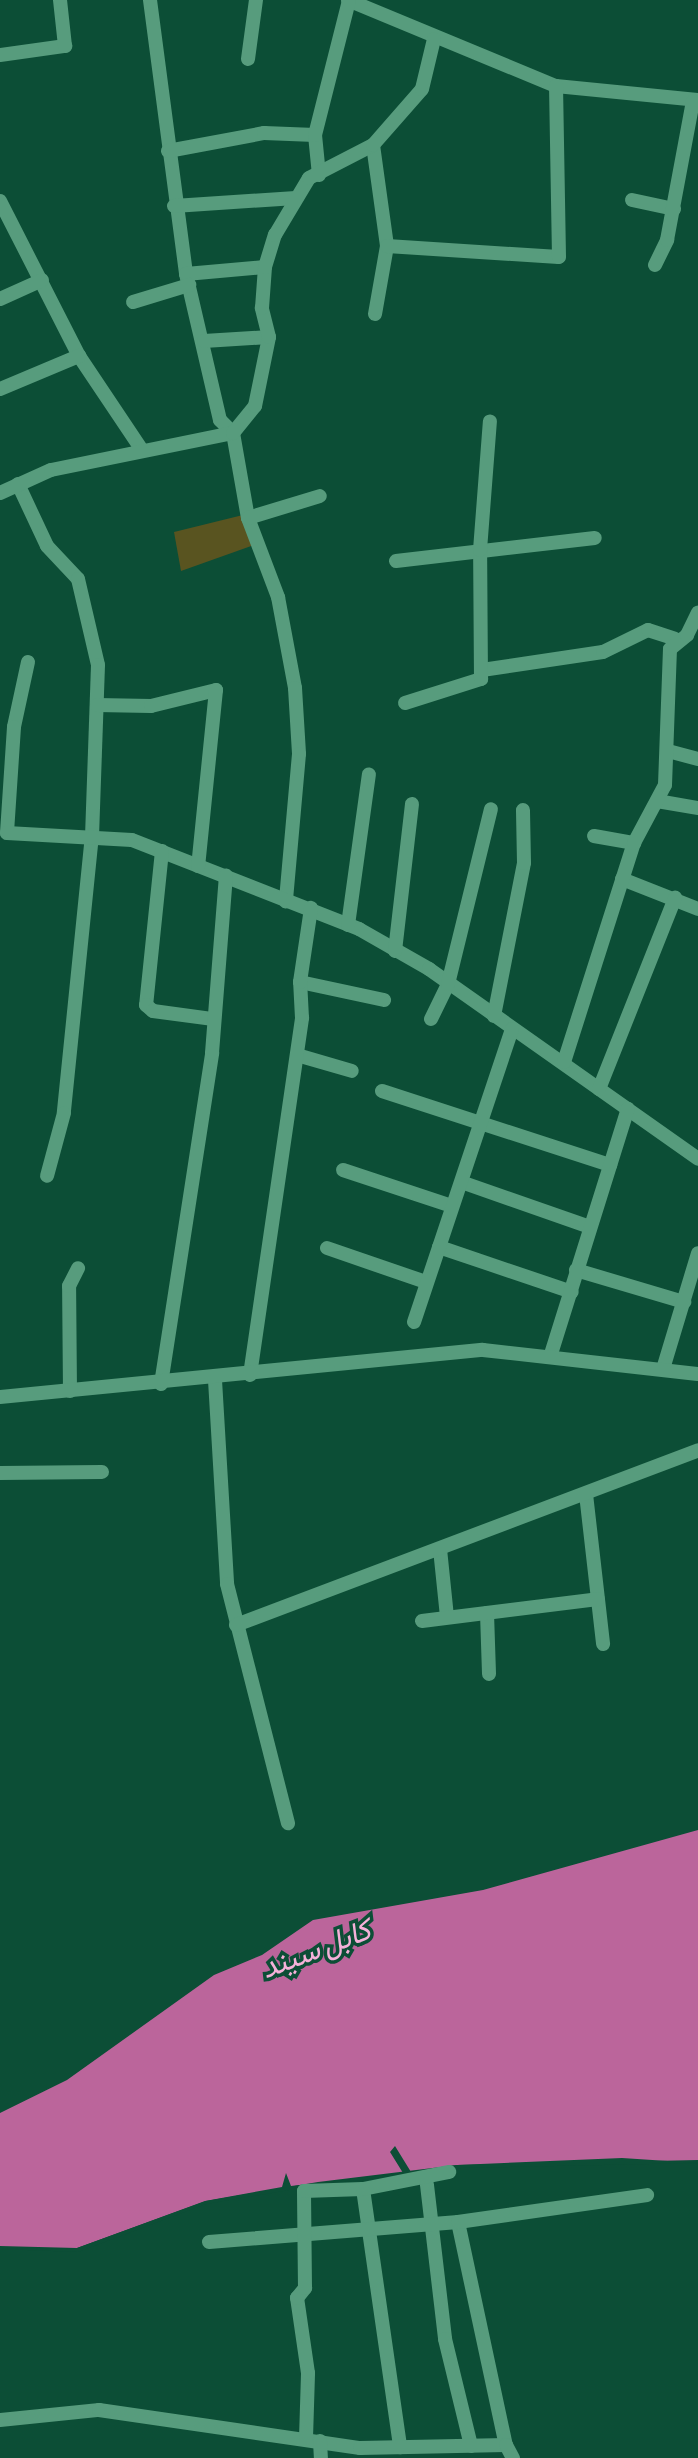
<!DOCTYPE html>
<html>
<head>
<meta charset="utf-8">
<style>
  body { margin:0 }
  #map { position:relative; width:698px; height:2458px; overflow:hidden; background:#0c4e36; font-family:"Alegreya Sans",Vazirmatn,sans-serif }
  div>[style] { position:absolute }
  .green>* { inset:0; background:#595420 }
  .water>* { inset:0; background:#bb659b }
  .pier>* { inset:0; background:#0c4e36 }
  .minor>* { height:14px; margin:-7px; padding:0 7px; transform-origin:7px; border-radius:7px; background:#579c7d }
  span { translate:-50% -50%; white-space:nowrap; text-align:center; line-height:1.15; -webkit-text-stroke:7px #0c4e36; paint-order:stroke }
  .water-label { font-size:30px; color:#f5b1d9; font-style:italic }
</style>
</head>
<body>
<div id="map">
  <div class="green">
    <i style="clip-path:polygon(243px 515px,254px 545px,181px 571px,174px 532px)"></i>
  </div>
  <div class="water">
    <i style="clip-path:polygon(698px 1830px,698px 2160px,457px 2165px,318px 2182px,206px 2201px,77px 2248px,0 2246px,0 2113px,67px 2080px,214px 1975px,262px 1955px,313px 1920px,483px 1890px)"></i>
  </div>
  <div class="pier">
    <i style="clip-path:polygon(395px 2146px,411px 2172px,457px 2165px,622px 2158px,698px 2163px,461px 2168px,319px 2185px,206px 2204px,78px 2252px,0 2249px,77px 2248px,205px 2201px,282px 2187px,286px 2173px,291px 2186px,403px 2173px,390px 2152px)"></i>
  </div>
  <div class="minor">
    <i style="left:150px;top:0;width:276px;rotate:82.5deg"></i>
    <i style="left:186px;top:274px;width:150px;rotate:76.9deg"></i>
    <i style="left:220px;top:420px;width:18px;rotate:45deg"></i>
    <i style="left:233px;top:433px;width:86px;rotate:80deg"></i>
    <i style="left:248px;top:518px;width:85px;rotate:69.2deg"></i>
    <i style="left:278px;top:597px;width:93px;rotate:79.4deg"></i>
    <i style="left:295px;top:688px;width:66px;rotate:86.5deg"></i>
    <i style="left:299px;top:754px;width:148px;rotate:95.1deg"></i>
    <i style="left:348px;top:0;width:225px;rotate:22.5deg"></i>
    <i style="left:556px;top:86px;width:143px;rotate:5.6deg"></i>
    <i style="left:0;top:55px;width:66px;rotate:-7.9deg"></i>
    <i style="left:65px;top:46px;width:46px;rotate:-96.2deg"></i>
    <i style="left:248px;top:59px;width:60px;rotate:-82.3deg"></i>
    <i style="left:373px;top:145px;width:102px;rotate:82.1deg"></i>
    <i style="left:387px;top:246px;width:69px;rotate:100deg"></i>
    <i style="left:168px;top:151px;width:98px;rotate:-10.6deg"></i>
    <i style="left:264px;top:133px;width:51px;rotate:2.2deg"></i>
    <i style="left:319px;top:175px;width:40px;rotate:-95.7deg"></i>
    <i style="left:315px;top:135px;width:138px;rotate:-75.8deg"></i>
    <i style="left:632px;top:200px;width:43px;rotate:12.1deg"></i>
    <i style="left:0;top:201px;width:174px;rotate:63deg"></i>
    <i style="left:79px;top:356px;width:110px;rotate:56.2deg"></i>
    <i style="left:174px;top:206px;width:122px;rotate:-3.8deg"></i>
    <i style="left:387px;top:246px;width:172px;rotate:3.7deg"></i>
    <i style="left:559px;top:257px;width:171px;rotate:-91deg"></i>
    <i style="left:655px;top:265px;width:28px;rotate:-64deg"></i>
    <i style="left:667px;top:240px;width:141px;rotate:-79.4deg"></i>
    <i style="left:186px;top:274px;width:79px;rotate:-5.1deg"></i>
    <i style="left:0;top:299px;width:46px;rotate:-24.3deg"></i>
    <i style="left:133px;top:302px;width:59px;rotate:-16.9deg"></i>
    <i style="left:204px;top:341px;width:65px;rotate:-3.5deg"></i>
    <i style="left:0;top:389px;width:86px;rotate:-22.7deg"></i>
    <i style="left:18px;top:484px;width:68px;rotate:64.9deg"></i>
    <i style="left:47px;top:546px;width:45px;rotate:46.8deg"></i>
    <i style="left:78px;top:579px;width:88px;rotate:76.9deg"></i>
    <i style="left:98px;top:665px;width:170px;rotate:92deg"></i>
    <i style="left:92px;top:835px;width:279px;rotate:95.8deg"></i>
    <i style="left:64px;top:1113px;width:65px;rotate:105.1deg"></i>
    <i style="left:0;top:493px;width:56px;rotate:-24.3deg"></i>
    <i style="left:51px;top:470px;width:186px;rotate:-11.5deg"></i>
    <i style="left:233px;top:433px;width:35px;rotate:-51deg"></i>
    <i style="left:255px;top:406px;width:70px;rotate:-78.5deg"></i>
    <i style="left:269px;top:337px;width:30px;rotate:-104deg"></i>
    <i style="left:262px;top:308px;width:41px;rotate:-85.8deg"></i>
    <i style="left:265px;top:267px;width:34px;rotate:-73deg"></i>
    <i style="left:275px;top:235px;width:66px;rotate:-59.2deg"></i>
    <i style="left:309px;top:178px;width:72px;rotate:-27.3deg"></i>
    <i style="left:373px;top:145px;width:74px;rotate:-48.8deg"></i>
    <i style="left:422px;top:89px;width:51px;rotate:-76.5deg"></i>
    <i style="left:248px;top:518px;width:75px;rotate:-17deg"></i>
    <i style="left:396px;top:561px;width:200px;rotate:-6.6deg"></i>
    <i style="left:28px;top:662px;width:66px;rotate:102.2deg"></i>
    <i style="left:14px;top:727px;width:106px;rotate:93.8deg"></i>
    <i style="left:7px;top:833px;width:125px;rotate:3.2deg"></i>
    <i style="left:132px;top:840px;width:244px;rotate:21.4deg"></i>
    <i style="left:359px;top:929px;width:81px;rotate:29.7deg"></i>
    <i style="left:429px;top:969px;width:329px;rotate:35.2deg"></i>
    <i style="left:482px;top:670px;width:122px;rotate:-8.5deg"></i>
    <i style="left:603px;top:652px;width:50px;rotate:-26.1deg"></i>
    <i style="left:648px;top:630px;width:28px;rotate:18deg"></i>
    <i style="left:405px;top:703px;width:80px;rotate:-17.5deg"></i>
    <i style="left:481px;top:679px;width:129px;rotate:-90.4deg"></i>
    <i style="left:480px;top:550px;width:129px;rotate:-85.6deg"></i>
    <i style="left:97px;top:705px;width:54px;rotate:1.1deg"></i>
    <i style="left:151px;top:706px;width:67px;rotate:-13.8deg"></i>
    <i style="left:216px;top:690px;width:177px;rotate:95.8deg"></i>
    <i style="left:668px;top:751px;width:31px;rotate:15deg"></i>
    <i style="left:657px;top:801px;width:42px;rotate:9.7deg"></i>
    <i style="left:594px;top:836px;width:41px;rotate:9.9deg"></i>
    <i style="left:162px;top:851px;width:155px;rotate:95.9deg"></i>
    <i style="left:146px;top:1005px;width:9px;rotate:41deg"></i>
    <i style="left:153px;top:1011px;width:61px;rotate:7.6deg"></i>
    <i style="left:622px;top:879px;width:82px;rotate:21.5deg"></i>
    <i style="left:348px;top:925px;width:152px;rotate:-82.1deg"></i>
    <i style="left:395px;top:951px;width:148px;rotate:-83.4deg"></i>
    <i style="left:300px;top:982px;width:86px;rotate:12.1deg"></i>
    <i style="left:494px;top:1016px;width:156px;rotate:-78.9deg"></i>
    <i style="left:524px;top:863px;width:53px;rotate:-91.1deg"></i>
    <i style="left:431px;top:1019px;width:39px;rotate:-64deg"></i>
    <i style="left:448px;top:984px;width:180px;rotate:-76.2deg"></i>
    <i style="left:297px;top:1055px;width:57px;rotate:16.2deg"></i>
    <i style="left:564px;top:1062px;width:230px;rotate:-72.3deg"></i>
    <i style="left:634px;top:843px;width:66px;rotate:-61.9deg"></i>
    <i style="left:665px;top:785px;width:136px;rotate:-87.9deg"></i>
    <i style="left:670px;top:649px;width:22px;rotate:-39deg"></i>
    <i style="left:687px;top:635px;width:25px;rotate:-64deg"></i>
    <i style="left:599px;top:1089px;width:206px;rotate:-68.3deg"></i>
    <i style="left:382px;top:1091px;width:240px;rotate:18deg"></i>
    <i style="left:343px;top:1170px;width:115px;rotate:18.3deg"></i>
    <i style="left:464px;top:1183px;width:130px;rotate:19.3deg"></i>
    <i style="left:439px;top:1247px;width:140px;rotate:18.7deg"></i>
    <i style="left:327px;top:1248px;width:105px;rotate:19deg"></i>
    <i style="left:576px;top:1270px;width:113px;rotate:16.5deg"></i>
    <i style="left:414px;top:1322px;width:309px;rotate:-71.5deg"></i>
    <i style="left:551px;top:1354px;width:257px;rotate:-72.6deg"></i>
    <i style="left:663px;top:1369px;width:121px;rotate:-73.2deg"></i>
    <i style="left:250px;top:1375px;width:361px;rotate:-81.7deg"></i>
    <i style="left:302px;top:1018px;width:36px;rotate:-93deg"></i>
    <i style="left:300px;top:982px;width:75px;rotate:-81.5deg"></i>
    <i style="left:215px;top:1380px;width:204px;rotate:86.6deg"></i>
    <i style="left:227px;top:1584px;width:247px;rotate:75.7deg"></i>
    <i style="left:161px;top:1384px;width:335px;rotate:-81.2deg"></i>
    <i style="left:212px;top:1053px;width:178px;rotate:-85.5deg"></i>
    <i style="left:70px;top:1391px;width:105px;rotate:-90.5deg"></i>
    <i style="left:69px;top:1286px;width:20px;rotate:-63deg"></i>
    <i style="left:0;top:1397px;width:485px;rotate:-5.6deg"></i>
    <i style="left:483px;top:1350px;width:216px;rotate:6.4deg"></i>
    <i style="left:0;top:1473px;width:102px;rotate:-0.6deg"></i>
    <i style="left:586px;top:1494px;width:151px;rotate:83.5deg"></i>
    <i style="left:440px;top:1549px;width:68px;rotate:84.1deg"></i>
    <i style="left:487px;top:1613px;width:61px;rotate:88.1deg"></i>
    <i style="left:422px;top:1621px;width:177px;rotate:-7.1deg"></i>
    <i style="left:236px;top:1625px;width:494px;rotate:-20.7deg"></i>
    <i style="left:427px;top:2185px;width:155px;rotate:83.3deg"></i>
    <i style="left:445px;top:2339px;width:110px;rotate:76.3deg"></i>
    <i style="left:363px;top:2189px;width:261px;rotate:81.8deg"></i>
    <i style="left:458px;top:2222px;width:228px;rotate:77.9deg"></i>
    <i style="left:209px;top:2242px;width:250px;rotate:-4.6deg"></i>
    <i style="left:458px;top:2222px;width:191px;rotate:-8.1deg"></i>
    <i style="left:0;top:2420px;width:100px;rotate:-5.8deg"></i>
    <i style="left:99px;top:2410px;width:264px;rotate:8.3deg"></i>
    <i style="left:360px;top:2448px;width:146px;rotate:-1.2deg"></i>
    <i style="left:506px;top:2445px;width:15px;rotate:62deg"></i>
    <i style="left:306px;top:2438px;width:65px;rotate:-88.2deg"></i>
    <i style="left:308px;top:2373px;width:76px;rotate:-98.3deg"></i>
    <i style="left:297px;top:2298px;width:13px;rotate:-51deg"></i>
    <i style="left:305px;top:2288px;width:97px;rotate:-90.6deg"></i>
    <i style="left:304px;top:2191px;width:59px;rotate:-1.9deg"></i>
    <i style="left:363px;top:2189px;width:88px;rotate:-11.2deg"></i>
    <i style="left:320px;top:2441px;width:17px;rotate:87deg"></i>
  </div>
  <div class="water-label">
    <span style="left:316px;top:1950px;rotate:-21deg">کابل سيند</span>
  </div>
</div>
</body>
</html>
